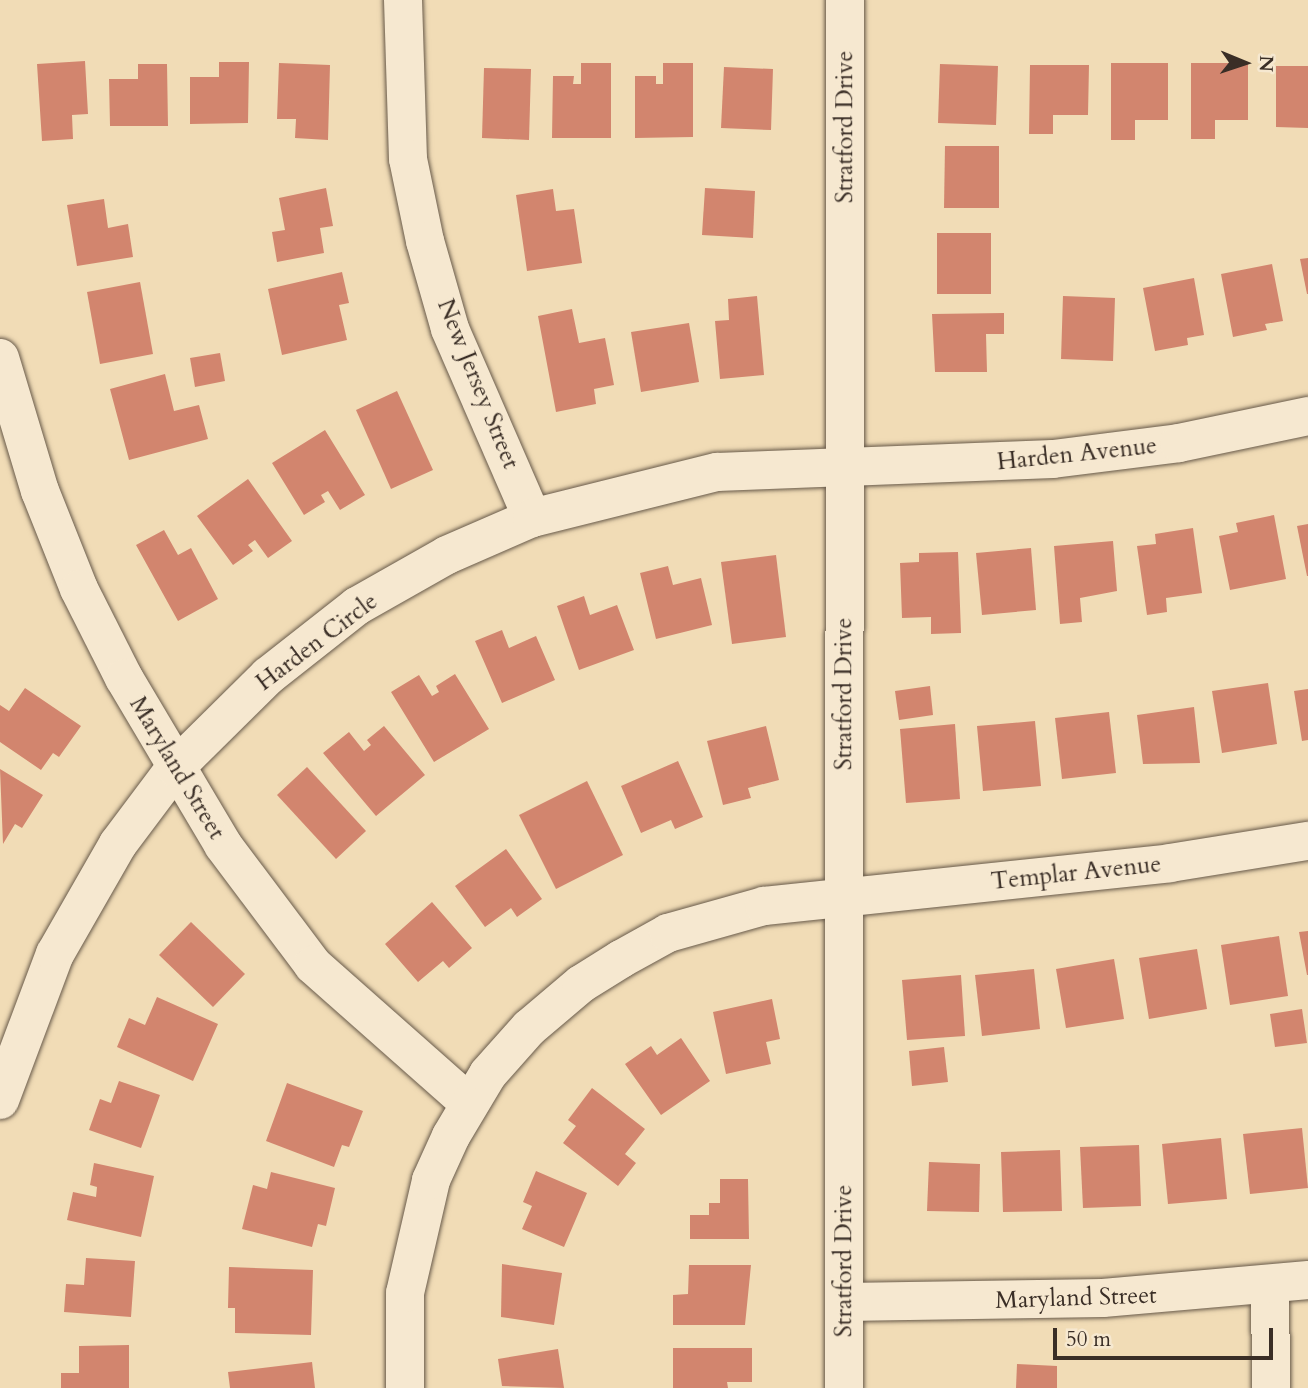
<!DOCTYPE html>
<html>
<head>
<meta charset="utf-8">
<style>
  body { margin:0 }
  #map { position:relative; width:1308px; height:1388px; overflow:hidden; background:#f1dcb6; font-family:Cardo,serif }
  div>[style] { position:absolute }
  .building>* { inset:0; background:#d2856e }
  .roads { filter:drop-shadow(0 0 2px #685a4a) drop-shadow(0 0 2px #685a4a) }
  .minor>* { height:38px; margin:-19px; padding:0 19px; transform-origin:19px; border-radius:19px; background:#f6e8d0 }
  span { translate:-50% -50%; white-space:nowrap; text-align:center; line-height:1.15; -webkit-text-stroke:5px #f6e8d0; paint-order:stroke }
  .street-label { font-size:24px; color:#3a2e26 }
  .north { position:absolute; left:1210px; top:28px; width:70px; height:70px; -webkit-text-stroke:5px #f6e8d0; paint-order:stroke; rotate:92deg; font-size:19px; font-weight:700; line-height:28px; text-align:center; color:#3a2e26 }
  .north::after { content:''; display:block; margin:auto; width:24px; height:32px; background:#3a2e26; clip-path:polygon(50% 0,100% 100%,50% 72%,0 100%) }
  .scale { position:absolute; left:1053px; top:1328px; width:220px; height:32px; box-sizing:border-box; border:4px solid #3a2e26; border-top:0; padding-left:9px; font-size:21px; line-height:24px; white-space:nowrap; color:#3a2e26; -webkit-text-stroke:5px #f6e8d0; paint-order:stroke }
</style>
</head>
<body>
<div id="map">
  <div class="building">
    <i style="clip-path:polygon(85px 61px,88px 114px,72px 115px,73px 139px,42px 141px,37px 64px)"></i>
    <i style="clip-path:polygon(219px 62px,249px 62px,248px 123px,190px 124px,190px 77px,219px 77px)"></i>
    <i style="clip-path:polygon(279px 63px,330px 65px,328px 140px,295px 138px,296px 119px,277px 119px)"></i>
    <i style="clip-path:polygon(581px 63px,611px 63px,611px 138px,552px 138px,553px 76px,574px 76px,573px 84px,581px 84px)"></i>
    <i style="clip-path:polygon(663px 63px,693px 63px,693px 137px,635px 138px,635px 76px,656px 76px,656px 84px,663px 84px)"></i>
    <i style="clip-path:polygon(1111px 63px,1168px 63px,1168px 120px,1135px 120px,1135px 140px,1111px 140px)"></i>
    <i style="clip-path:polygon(1191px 63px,1248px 63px,1248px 120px,1215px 120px,1215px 139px,1191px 139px)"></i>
    <i style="clip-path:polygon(138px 64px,167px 64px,168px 126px,110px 126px,109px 79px,138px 79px)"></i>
    <i style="clip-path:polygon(940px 64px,998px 66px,996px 125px,938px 123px)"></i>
    <i style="clip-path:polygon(1030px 65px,1089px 65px,1088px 115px,1053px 115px,1053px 134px,1029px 134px)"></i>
    <i style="clip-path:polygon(1276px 66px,1308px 66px,1308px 128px,1276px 127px)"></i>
    <i style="clip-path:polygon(724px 67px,773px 69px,771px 130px,721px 128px)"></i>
    <i style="clip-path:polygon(484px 68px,531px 69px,529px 140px,482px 138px)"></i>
    <i style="clip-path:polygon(945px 146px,999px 146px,999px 208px,944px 208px)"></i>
    <i style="clip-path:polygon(326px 188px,333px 226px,320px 228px,324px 253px,277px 262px,272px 232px,285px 230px,279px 198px)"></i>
    <i style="clip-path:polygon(705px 188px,755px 191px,753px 238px,702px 235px)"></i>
    <i style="clip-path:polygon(553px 189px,556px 211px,574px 209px,582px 263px,527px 271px,516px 195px)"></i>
    <i style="clip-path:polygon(104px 199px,108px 228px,128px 224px,133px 257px,77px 266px,67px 205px)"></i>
    <i style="clip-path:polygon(937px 233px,991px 233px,991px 294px,937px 294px)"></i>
    <i style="clip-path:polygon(1308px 258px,1308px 294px,1307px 294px,1300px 259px)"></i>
    <i style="clip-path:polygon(1272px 264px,1283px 321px,1265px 324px,1267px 330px,1233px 337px,1221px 274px)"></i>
    <i style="clip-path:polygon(342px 272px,349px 303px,339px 305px,347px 340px,282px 355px,268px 289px)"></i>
    <i style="clip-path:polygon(1194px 278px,1204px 335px,1187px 338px,1188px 345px,1155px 351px,1143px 288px)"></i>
    <i style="clip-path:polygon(140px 282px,153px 354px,100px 364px,87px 292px)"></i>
    <i style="clip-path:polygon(757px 296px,764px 375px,720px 379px,715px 321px,729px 320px,728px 299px)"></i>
    <i style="clip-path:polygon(1063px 296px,1115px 298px,1113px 361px,1061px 359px)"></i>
    <i style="clip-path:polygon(572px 309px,579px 343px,605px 338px,614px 385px,594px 389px,596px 404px,556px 412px,538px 316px)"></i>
    <i style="clip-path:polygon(1004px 313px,1004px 334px,986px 334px,987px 372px,935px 372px,932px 314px)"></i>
    <i style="clip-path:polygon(689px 323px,699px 382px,641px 392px,631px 332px)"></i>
    <i style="clip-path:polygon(220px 353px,225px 381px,195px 387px,190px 358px)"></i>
    <i style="clip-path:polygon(165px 374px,174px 411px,199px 405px,208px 439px,129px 460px,110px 389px)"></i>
    <i style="clip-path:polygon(397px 391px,433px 470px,391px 489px,356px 410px)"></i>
    <i style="clip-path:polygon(325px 430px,365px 495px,340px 510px,328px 491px,321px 495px,325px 502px,304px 515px,272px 463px)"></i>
    <i style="clip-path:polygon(248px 479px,292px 541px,268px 558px,255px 540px,248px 545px,253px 551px,233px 565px,197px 516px)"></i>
    <i style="clip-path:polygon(1274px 515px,1286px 579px,1230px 590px,1219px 536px,1238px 532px,1236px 523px)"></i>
    <i style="clip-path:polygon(1308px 524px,1308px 576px,1307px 576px,1297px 526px)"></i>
    <i style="clip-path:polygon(1193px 528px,1202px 593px,1166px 598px,1167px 612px,1147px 615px,1137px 546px,1156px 544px,1155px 534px)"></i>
    <i style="clip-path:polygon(164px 530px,178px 555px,191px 548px,218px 599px,178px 621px,136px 545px)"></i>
    <i style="clip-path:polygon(1113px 541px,1117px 591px,1080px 598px,1082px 622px,1060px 624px,1054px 546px)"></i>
    <i style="clip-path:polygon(1031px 548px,1036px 610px,982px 615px,976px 553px)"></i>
    <i style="clip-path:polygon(958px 552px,961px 633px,931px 634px,931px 617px,902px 618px,900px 563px,919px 562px,919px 553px)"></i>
    <i style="clip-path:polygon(776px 555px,786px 637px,732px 644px,721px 562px)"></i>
    <i style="clip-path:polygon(668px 566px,673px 585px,701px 578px,712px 625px,656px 639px,640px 573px)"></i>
    <i style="clip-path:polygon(584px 596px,590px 615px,617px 605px,634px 650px,579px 670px,557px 606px)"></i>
    <i style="clip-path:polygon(502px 630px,509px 648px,536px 636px,555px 680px,502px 703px,475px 641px)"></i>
    <i style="clip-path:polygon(455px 674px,489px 729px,434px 762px,391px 692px,419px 675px,432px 696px,439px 692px,436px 686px)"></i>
    <i style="clip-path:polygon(1268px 683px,1277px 744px,1222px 753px,1212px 691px)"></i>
    <i style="clip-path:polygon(930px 686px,933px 715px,899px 720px,895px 691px)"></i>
    <i style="clip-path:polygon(25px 688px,81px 726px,59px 757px,53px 753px,41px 770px,0 742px,0 705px,9px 711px)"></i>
    <i style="clip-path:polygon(1308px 689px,1308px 740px,1302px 741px,1294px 691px)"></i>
    <i style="clip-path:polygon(1194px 707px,1200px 763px,1143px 764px,1137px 715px)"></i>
    <i style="clip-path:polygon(1109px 712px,1116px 773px,1062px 779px,1055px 718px)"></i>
    <i style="clip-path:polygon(1035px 721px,1041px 786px,983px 791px,977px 726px)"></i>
    <i style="clip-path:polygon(955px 724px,960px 799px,906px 803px,900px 729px)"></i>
    <i style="clip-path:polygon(384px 726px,425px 775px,376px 816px,323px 753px,349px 732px,364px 751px,371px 745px,367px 740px)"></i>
    <i style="clip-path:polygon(766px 726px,779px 780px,748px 788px,751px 798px,723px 805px,707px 741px)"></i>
    <i style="clip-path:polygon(678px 761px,703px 817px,675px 829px,671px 820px,641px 833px,621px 786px)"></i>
    <i style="clip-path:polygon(307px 767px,366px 831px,336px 859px,277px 795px)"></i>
    <i style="clip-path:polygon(0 769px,43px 795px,22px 828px,15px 824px,3px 844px)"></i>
    <i style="clip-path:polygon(587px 781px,623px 855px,556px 889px,519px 815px)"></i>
    <i style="clip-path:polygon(506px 849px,542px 899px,517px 917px,511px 908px,485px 927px,455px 886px)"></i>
    <i style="clip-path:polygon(432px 902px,472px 948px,449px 968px,443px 961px,418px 982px,385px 944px)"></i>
    <i style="clip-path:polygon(191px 922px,245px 974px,213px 1007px,159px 955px)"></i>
    <i style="clip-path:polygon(1308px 931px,1308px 975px,1307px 975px,1299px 932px)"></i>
    <i style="clip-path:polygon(1279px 936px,1288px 996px,1230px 1005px,1221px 945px)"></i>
    <i style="clip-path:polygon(1197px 949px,1207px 1009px,1149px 1019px,1139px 958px)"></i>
    <i style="clip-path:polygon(1114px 959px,1124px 1019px,1066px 1028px,1056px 969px)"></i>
    <i style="clip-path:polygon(1034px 969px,1040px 1029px,982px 1036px,975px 975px)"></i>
    <i style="clip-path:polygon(961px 975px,965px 1036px,907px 1040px,902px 980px)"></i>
    <i style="clip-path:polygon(157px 997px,218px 1024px,193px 1081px,117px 1047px,129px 1018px,145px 1025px)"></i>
    <i style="clip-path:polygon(772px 999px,780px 1039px,766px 1042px,771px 1064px,726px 1074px,713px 1012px)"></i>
    <i style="clip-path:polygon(1302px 1009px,1307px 1043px,1275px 1047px,1270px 1014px)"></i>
    <i style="clip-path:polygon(681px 1038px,710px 1081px,661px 1115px,625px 1064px,651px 1046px,657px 1055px)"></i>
    <i style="clip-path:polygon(944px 1047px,948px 1082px,912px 1086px,909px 1051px)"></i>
    <i style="clip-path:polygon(119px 1081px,160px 1095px,141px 1148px,89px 1130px,100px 1099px,111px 1103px)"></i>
    <i style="clip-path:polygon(287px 1083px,363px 1111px,349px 1147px,342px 1145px,334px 1167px,266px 1141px)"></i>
    <i style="clip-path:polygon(592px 1088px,645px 1129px,625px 1154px,636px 1163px,618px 1186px,563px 1143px,576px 1126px,568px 1120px)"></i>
    <i style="clip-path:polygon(1302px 1128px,1308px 1188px,1250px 1194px,1243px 1134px)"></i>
    <i style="clip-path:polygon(1221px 1138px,1227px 1199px,1168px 1204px,1162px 1144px)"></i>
    <i style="clip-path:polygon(1139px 1145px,1141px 1206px,1083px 1208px,1080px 1147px)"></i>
    <i style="clip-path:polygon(1060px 1150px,1062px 1211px,1003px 1212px,1001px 1152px)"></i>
    <i style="clip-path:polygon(929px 1162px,980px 1164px,979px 1212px,927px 1211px)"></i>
    <i style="clip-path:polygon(94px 1163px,154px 1176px,141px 1237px,67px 1220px,73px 1192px,96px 1197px,97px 1187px,90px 1185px)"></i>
    <i style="clip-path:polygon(536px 1171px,587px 1193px,564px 1247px,522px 1229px,532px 1206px,523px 1202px)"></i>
    <i style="clip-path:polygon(271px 1172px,335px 1188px,326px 1226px,318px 1224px,312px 1247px,242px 1229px,253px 1185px,267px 1189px)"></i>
    <i style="clip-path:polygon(720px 1179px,748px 1179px,749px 1239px,690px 1239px,690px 1215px,709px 1215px,709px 1203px,720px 1203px)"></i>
    <i style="clip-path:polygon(86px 1258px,135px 1261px,131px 1317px,64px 1312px,66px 1284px,84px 1285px)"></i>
    <i style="clip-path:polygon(502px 1264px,562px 1273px,554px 1325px,501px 1317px)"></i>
    <i style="clip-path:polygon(689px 1265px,751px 1265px,745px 1325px,673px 1325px,673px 1295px,688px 1294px)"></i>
    <i style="clip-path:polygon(229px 1267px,313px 1270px,311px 1335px,235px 1333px,235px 1308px,228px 1308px)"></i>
    <i style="clip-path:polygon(129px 1345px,129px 1388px,61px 1388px,61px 1373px,79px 1373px,79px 1346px)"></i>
    <i style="clip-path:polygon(673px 1348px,752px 1348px,752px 1382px,727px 1382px,728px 1388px,673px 1388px)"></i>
    <i style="clip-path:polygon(558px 1349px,564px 1388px,502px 1386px,498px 1359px)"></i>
    <i style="clip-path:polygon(312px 1362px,315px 1388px,230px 1388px,228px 1372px)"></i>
    <i style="clip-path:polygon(1017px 1364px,1057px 1366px,1057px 1388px,1016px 1388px)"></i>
  </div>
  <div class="roads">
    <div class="minor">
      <i style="left:403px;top:0;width:159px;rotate:88.2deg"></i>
      <i style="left:408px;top:159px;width:84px;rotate:78.3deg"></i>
      <i style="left:425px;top:241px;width:91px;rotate:74.1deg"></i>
      <i style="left:450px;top:329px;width:206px;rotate:66.5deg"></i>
      <i style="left:0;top:358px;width:139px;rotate:73.3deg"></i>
      <i style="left:40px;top:491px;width:105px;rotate:68.3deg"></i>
      <i style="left:79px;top:589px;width:100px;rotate:63.2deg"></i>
      <i style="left:124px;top:678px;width:194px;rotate:59.3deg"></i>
      <i style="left:223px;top:845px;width:150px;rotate:53.1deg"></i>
      <i style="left:313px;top:965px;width:208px;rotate:41.5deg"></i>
      <i style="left:0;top:1100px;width:156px;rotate:-69.4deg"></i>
      <i style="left:55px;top:954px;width:127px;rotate:-60.2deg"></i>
      <i style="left:118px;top:844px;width:95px;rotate:-53.1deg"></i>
      <i style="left:175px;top:768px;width:131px;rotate:-44.7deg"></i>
      <i style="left:268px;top:676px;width:113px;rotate:-38.2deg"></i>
      <i style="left:357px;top:606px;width:103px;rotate:-29.5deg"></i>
      <i style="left:447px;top:555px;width:93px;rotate:-23.5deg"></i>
      <i style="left:532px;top:518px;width:191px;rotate:-14deg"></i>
      <i style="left:717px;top:472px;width:336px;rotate:-2.2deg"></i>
      <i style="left:1053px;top:459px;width:127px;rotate:-7.2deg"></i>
      <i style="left:1179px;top:443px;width:132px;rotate:-11.8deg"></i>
      <i style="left:1270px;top:1285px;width:103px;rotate:89.4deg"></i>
      <i style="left:844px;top:1302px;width:259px;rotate:-0.9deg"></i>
      <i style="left:1103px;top:1298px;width:206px;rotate:-5deg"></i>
      <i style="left:405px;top:1388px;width:95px;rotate:-90deg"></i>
      <i style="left:405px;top:1293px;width:116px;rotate:-77deg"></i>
      <i style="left:431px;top:1180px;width:48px;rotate:-65.6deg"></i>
      <i style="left:451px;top:1136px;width:72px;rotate:-59.2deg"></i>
      <i style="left:488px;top:1074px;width:62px;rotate:-48.3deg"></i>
      <i style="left:529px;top:1028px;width:68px;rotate:-40.2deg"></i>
      <i style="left:581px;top:984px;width:47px;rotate:-32deg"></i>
      <i style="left:621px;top:959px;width:54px;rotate:-29deg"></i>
      <i style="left:668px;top:933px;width:100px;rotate:-15.7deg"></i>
      <i style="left:764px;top:906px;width:408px;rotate:-6deg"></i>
      <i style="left:1170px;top:863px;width:140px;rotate:-9.1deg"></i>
      <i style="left:844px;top:1388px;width:1388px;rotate:-89.96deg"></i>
    </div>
  </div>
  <div class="street-label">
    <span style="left:845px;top:127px;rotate:-90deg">Stratford Drive</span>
    <span style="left:478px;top:384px;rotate:68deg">New Jersey Street</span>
    <span style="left:1077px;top:454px;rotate:-6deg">Harden Avenue</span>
    <span style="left:317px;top:642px;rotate:-37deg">Harden Circle</span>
    <span style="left:844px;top:694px;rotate:-90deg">Stratford Drive</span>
    <span style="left:177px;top:768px;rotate:59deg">Maryland Street</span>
    <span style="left:1076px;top:873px;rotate:-6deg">Templar Avenue</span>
    <span style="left:844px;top:1261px;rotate:-90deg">Stratford Drive</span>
    <span style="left:1076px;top:1298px;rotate:-2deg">Maryland Street</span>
  </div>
  <div class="north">N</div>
  <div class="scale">50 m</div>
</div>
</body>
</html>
